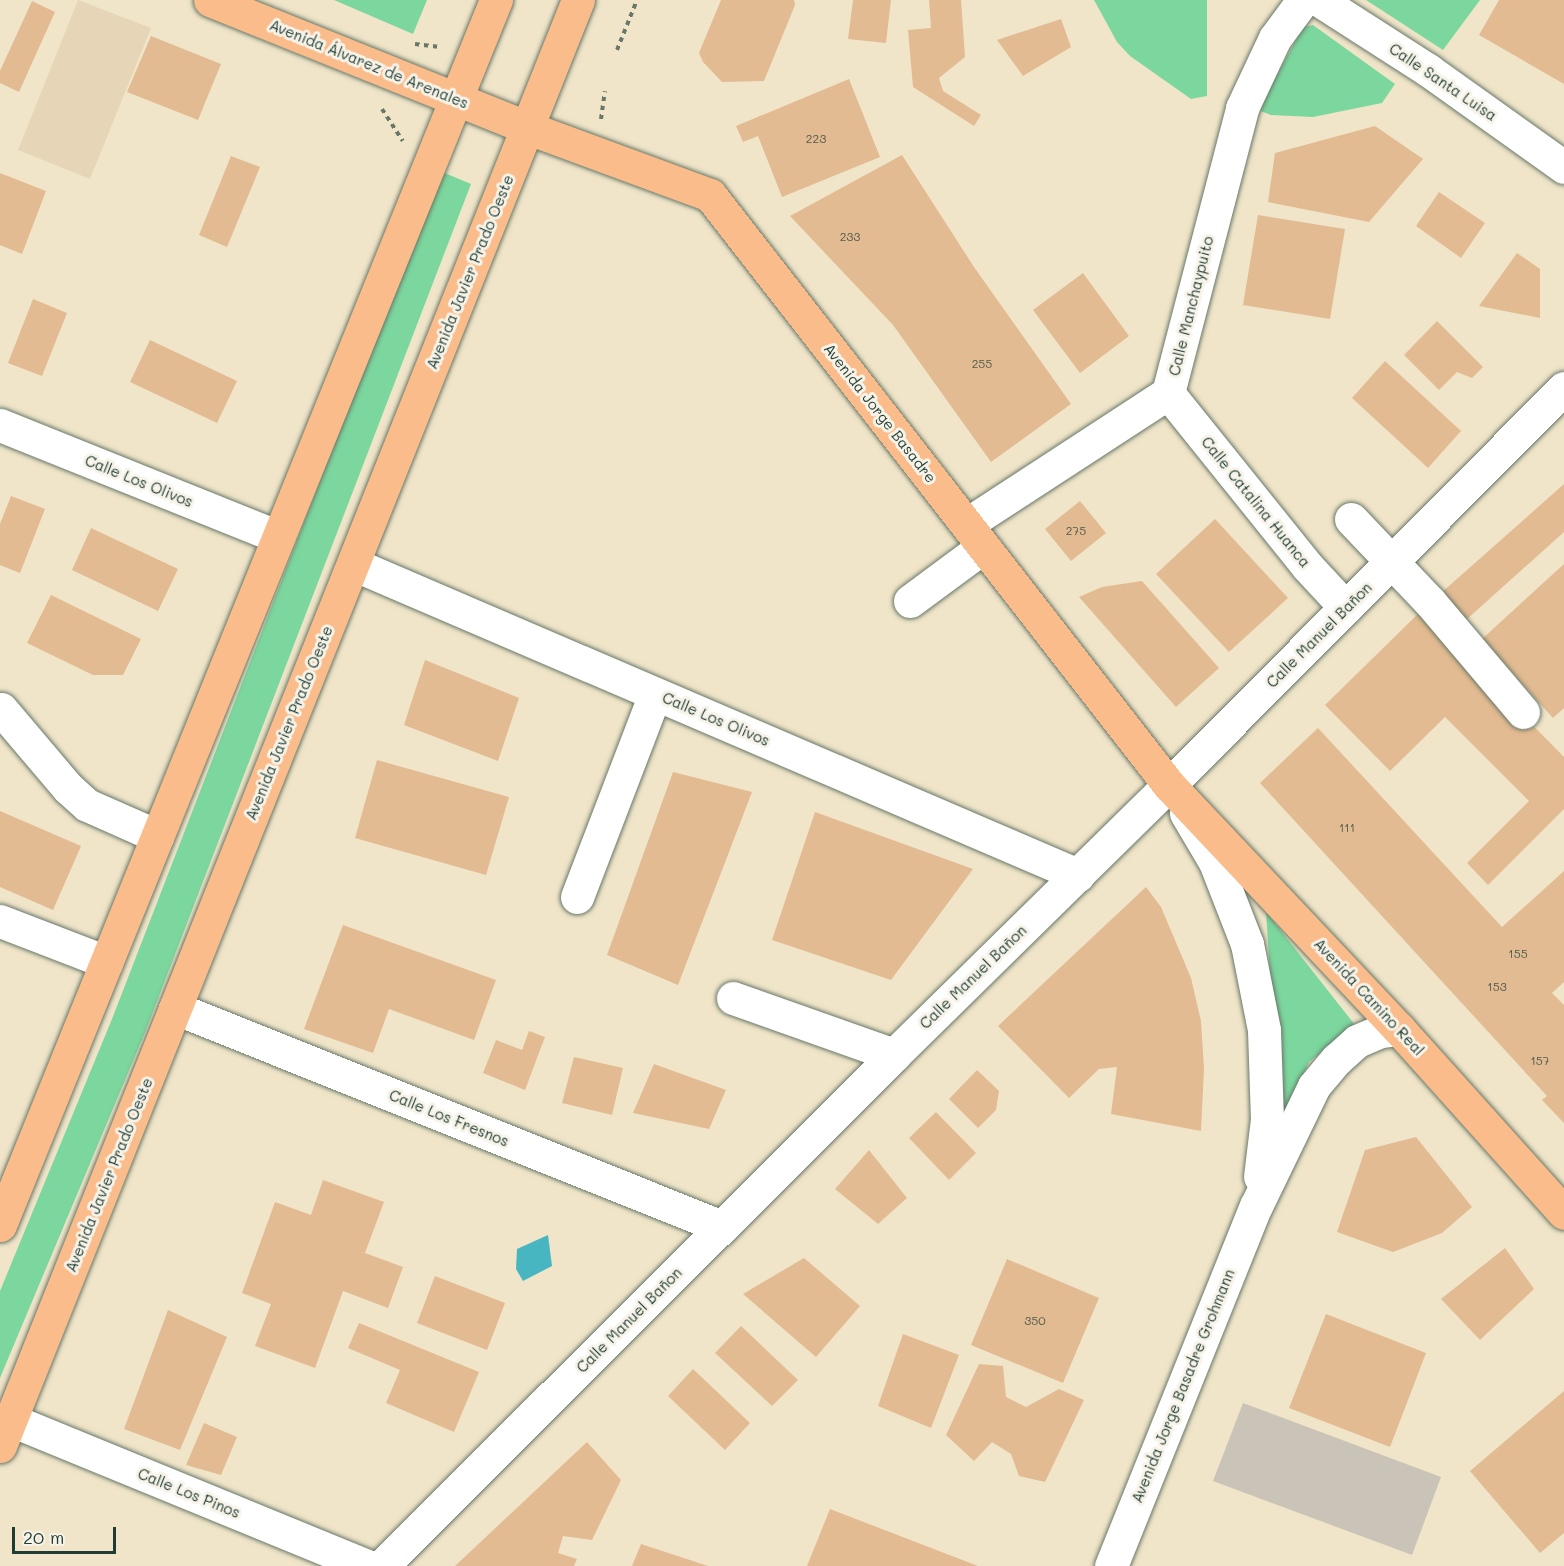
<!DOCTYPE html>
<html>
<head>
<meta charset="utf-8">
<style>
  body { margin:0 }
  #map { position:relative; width:1564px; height:1566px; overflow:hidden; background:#f0e5c9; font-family:Mali,sans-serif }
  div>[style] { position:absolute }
  .built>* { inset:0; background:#e6d6b7 }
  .industrial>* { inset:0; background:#cac3b8 }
  .green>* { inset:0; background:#7cd79e }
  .water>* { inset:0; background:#47b6c1 }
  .building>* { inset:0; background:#e3bb92 }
  .path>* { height:4px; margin-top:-2px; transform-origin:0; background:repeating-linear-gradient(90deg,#687868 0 4.5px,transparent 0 9px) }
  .roads { filter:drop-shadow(0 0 2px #687868) drop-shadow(0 0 2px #687868) }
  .minor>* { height:33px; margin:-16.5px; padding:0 16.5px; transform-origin:16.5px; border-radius:16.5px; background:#fff }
  .major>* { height:33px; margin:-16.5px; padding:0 16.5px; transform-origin:16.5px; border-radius:16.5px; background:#f9bc8a }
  span { translate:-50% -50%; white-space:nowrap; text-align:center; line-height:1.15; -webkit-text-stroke:6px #f7f3e8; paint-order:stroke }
  .number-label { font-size:12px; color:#505c4c }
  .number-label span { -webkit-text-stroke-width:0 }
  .street-label { font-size:15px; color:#1f3d34 }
  .scale { position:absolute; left:12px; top:1527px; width:104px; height:27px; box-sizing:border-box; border:3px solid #1f3d34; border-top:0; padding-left:8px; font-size:18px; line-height:21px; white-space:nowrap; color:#1f3d34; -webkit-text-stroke:4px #f7f3e8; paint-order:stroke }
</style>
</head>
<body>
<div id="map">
  <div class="built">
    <i style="clip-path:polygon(78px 0,151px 28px,90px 179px,18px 150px)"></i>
  </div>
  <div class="industrial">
    <i style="clip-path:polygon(1243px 1403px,1441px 1477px,1412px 1555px,1213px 1481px)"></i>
  </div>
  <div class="green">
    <i style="clip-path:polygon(334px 0,427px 0,413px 34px)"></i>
    <i style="clip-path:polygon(1094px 0,1207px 0,1207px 96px,1191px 99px,1130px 56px,1117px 42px)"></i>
    <i style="clip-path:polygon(1366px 0,1480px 0,1443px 50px)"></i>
    <i style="clip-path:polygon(1313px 25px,1395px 84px,1382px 103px,1313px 117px,1271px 115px,1258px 110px,1303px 27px)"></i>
    <i style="clip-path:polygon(440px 171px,471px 184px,146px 1030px,0 1378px,0 1291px,112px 1019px)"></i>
    <i style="clip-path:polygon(1266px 912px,1355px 1025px,1309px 1062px,1280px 1129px)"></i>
  </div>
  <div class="water">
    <i style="clip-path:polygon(548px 1235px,552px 1266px,523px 1281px,516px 1269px,517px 1249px)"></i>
  </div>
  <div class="building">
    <i style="clip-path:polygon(721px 0,794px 0,795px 5px,764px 81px,722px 82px,703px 62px,699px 53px)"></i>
    <i style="clip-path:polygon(853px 0,891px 0,886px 43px,848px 39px)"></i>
    <i style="clip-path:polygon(929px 0,961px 0,965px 57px,939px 78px,943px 91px,981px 115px,974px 126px,913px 87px,908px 30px,931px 28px)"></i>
    <i style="clip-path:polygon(1499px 0,1564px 0,1564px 84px,1479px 35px)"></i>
    <i style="clip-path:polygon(32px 1px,55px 12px,19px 92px,0 83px,0 71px)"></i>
    <i style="clip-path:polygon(1061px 19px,1071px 47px,1023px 76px,997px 40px)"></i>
    <i style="clip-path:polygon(151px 36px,221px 64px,198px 120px,127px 92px)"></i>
    <i style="clip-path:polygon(849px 79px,880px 157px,782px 197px,758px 136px,743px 142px,736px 126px)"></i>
    <i style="clip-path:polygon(1375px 126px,1423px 159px,1369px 222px,1268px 202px,1275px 153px)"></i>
    <i style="clip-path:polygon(902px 155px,974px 267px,1071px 404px,991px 462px,893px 325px,790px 216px)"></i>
    <i style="clip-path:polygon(231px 156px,260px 167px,227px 247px,199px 235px)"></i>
    <i style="clip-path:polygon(0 173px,46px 191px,22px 254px,0 245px)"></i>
    <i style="clip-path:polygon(1439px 192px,1485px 223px,1461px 258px,1416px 226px)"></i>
    <i style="clip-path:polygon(1258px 215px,1345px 229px,1330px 319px,1243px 305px)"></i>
    <i style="clip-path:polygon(1517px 253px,1540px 269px,1540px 318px,1479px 306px)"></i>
    <i style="clip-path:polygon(1083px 273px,1129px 336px,1080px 373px,1033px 310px)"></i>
    <i style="clip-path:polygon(33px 299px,67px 313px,42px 376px,8px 363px)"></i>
    <i style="clip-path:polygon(1437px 321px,1483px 367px,1472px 378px,1457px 372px,1439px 390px,1404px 355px)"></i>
    <i style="clip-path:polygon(150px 340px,237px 381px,217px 423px,130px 382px)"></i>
    <i style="clip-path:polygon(1385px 361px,1461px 431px,1428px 468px,1352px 398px)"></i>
    <i style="clip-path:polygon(1564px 484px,1564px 532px,1466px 620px,1441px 593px)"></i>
    <i style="clip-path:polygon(11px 496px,45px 509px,20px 573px,0 565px,0 524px)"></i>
    <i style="clip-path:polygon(1080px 501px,1106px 533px,1071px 561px,1045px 529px)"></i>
    <i style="clip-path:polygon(1215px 519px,1288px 598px,1229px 652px,1156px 574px)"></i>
    <i style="clip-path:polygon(91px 528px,178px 569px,158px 611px,72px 570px)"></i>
    <i style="clip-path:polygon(1564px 564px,1564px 708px,1553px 718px,1482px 639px)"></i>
    <i style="clip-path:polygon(1142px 581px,1219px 668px,1176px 707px,1079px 597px,1102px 587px)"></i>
    <i style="clip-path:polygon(51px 595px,141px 639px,123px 675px,93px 675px,27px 643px)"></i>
    <i style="clip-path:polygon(1421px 611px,1564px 757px,1564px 809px,1488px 885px,1467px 863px,1529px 801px,1445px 717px,1390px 771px,1325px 705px)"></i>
    <i style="clip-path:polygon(425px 660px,519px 698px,498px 761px,404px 725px)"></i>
    <i style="clip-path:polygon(1318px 728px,1502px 927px,1564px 871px,1564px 982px,1552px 993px,1564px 1005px,1564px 1123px,1542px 1100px,1547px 1096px,1260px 783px)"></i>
    <i style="clip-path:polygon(377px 760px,509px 797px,486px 875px,355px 838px)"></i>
    <i style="clip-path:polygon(673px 772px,752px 792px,678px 985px,607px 955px)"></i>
    <i style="clip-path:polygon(0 811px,81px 846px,53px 910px,0 887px)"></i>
    <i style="clip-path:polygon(815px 812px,973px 869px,891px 980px,772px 940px)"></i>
    <i style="clip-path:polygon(1146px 887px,1161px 907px,1191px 978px,1201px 1021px,1204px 1069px,1201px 1131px,1111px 1114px,1117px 1067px,1099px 1069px,1069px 1098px,998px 1026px)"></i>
    <i style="clip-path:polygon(343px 925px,496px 980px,474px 1040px,389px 1009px,373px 1053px,304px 1029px)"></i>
    <i style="clip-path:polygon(529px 1031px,545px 1037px,525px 1090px,483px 1073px,496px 1040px,522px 1050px)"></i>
    <i style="clip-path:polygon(574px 1057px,623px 1068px,612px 1115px,562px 1103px)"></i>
    <i style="clip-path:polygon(654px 1064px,726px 1090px,709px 1129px,633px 1113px)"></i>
    <i style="clip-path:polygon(977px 1070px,999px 1091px,996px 1110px,978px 1128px,949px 1099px)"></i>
    <i style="clip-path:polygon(936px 1112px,976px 1153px,949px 1180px,909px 1138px)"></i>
    <i style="clip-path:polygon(1416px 1137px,1472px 1207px,1442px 1233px,1393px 1252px,1337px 1232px,1365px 1150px)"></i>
    <i style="clip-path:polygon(869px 1150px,907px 1198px,878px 1224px,835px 1189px)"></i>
    <i style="clip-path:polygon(323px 1180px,384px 1202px,365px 1253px,403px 1267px,388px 1308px,343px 1291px,315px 1368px,255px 1346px,271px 1304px,242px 1293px,275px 1202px,311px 1215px)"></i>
    <i style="clip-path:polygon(1505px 1248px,1534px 1289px,1480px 1340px,1441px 1299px)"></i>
    <i style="clip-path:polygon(804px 1258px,860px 1306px,816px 1357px,743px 1294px)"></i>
    <i style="clip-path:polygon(1007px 1259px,1099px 1298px,1063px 1383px,971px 1345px)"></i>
    <i style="clip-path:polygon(435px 1276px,505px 1303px,487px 1350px,417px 1323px)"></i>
    <i style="clip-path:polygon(168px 1310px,227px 1337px,180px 1450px,124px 1429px)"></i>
    <i style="clip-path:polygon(1326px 1314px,1426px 1353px,1390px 1447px,1289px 1408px)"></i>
    <i style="clip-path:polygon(359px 1323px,479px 1372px,454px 1432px,386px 1403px,400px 1370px,348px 1348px)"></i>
    <i style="clip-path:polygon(741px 1326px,798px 1380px,772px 1406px,715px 1353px)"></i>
    <i style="clip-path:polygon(903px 1334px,959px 1355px,931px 1428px,878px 1406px)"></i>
    <i style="clip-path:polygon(979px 1364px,1003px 1366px,1006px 1397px,1026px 1407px,1059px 1389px,1084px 1400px,1045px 1482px,1019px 1476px,1011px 1454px,992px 1442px,974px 1461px,946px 1435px)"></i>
    <i style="clip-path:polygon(693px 1369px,750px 1423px,725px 1450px,668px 1396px)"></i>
    <i style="clip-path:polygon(1564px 1391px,1564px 1533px,1540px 1553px,1470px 1471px)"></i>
    <i style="clip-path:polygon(204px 1423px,237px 1437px,221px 1475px,186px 1465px)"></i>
    <i style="clip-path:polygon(587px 1442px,621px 1480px,592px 1540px,563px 1536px,558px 1553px,577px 1559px,574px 1566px,455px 1566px)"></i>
    <i style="clip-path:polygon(830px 1509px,978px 1566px,807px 1566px)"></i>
    <i style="clip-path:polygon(641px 1544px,708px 1566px,632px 1566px)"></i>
  </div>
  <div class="path">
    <i style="left:415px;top:44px;width:25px;rotate:7deg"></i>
    <i style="left:617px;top:50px;width:54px;rotate:-68.2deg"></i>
    <i style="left:382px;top:109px;width:38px;rotate:57deg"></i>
    <i style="left:601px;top:119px;width:28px;rotate:-82deg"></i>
  </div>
  <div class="roads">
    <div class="minor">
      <i style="left:1319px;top:0;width:130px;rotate:32.7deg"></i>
      <i style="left:1428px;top:70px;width:167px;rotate:35.5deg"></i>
      <i style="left:1168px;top:393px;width:222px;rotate:51.2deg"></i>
      <i style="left:1307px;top:566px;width:57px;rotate:47.1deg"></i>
      <i style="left:0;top:425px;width:300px;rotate:21.9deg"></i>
      <i style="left:1351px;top:519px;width:115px;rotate:46.4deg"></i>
      <i style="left:1430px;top:602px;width:144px;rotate:49.8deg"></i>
      <i style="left:967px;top:524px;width:240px;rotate:-33.1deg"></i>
      <i style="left:1168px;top:393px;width:294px;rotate:-75.4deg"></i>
      <i style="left:1242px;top:108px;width:77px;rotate:-64.8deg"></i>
      <i style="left:1275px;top:38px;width:47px;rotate:-53.6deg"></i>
      <i style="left:353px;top:564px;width:789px;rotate:23.22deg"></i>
      <i style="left:910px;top:601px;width:91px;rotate:-36.5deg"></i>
      <i style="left:1px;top:709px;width:104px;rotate:49.7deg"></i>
      <i style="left:68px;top:788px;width:25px;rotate:42deg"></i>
      <i style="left:87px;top:805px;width:77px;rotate:23.9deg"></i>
      <i style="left:1186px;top:813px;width:57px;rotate:59.4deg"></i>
      <i style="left:1215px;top:862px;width:88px;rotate:68.7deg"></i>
      <i style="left:1247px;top:944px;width:88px;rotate:78.8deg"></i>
      <i style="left:1264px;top:1030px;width:89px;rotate:88.1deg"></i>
      <i style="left:1267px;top:1119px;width:58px;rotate:96.9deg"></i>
      <i style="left:577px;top:897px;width:217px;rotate:-69deg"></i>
      <i style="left:0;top:921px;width:114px;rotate:21.1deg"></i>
      <i style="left:733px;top:998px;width:171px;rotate:19.5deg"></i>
      <i style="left:175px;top:1008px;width:589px;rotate:21.82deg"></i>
      <i style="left:11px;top:1420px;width:385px;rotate:22.3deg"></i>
      <i style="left:382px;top:1566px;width:723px;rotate:-44.94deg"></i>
      <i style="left:894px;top:1055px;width:385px;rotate:-44.5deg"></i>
      <i style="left:1169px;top:785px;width:560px;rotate:-45.14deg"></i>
      <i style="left:1111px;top:1566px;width:388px;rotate:-68.1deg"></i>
      <i style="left:1256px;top:1206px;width:133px;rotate:-64.2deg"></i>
      <i style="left:1314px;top:1086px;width:35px;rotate:-50deg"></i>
      <i style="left:1337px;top:1059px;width:27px;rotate:-42deg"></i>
      <i style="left:1357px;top:1041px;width:25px;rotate:-23deg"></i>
      <i style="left:1380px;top:1031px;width:19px;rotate:-6deg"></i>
    </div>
    <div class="major">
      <i style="left:210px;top:0;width:343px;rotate:21.9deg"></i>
      <i style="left:528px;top:128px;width:194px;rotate:20.2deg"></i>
      <i style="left:710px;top:195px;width:748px;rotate:52.12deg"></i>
      <i style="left:1169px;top:785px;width:335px;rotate:46.7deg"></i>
      <i style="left:1399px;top:1029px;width:247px;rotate:48.1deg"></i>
      <i style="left:0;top:1225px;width:1322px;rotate:-67.96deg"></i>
      <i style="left:0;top:1446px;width:1557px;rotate:-68.21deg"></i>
    </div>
  </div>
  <div class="number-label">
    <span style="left:816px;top:139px">223</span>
    <span style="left:850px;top:237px">233</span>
    <span style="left:982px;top:364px">255</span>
    <span style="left:1076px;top:531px">275</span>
    <span style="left:1347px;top:828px">111</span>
    <span style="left:1518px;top:954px">155</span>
    <span style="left:1497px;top:987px">153</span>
    <span style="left:1540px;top:1061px">157</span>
    <span style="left:1035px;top:1321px">350</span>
  </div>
  <div class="street-label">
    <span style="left:369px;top:64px;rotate:22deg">Avenida Álvarez de Arenales</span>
    <span style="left:1443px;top:82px;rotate:34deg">Calle Santa Luisa</span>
    <span style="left:470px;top:272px;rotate:-68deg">Avenida Javier Prado Oeste</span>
    <span style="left:1191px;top:306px;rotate:-76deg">Calle Manchaypuito</span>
    <span style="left:880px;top:413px;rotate:52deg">Avenida Jorge Basadre</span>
    <span style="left:139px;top:481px;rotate:22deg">Calle Los Olivos</span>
    <span style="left:1256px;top:502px;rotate:51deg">Calle Catalina Huanca</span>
    <span style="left:1319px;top:635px;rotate:-45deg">Calle Manuel Bañon</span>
    <span style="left:716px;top:719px;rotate:23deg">Calle Los Olivos</span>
    <span style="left:289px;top:723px;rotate:-68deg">Avenida Javier Prado Oeste</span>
    <span style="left:973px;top:977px;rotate:-44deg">Calle Manuel Bañon</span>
    <span style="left:1369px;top:997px;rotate:47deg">Avenida Camino Real</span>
    <span style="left:449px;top:1118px;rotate:22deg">Calle Los Fresnos</span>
    <span style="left:109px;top:1175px;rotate:-68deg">Avenida Javier Prado Oeste</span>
    <span style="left:629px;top:1320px;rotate:-45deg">Calle Manuel Bañon</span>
    <span style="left:1183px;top:1386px;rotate:-68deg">Avenida Jorge Basadre Grohmann</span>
    <span style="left:189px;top:1493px;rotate:22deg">Calle Los Pinos</span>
  </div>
  <div class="scale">20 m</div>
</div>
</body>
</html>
